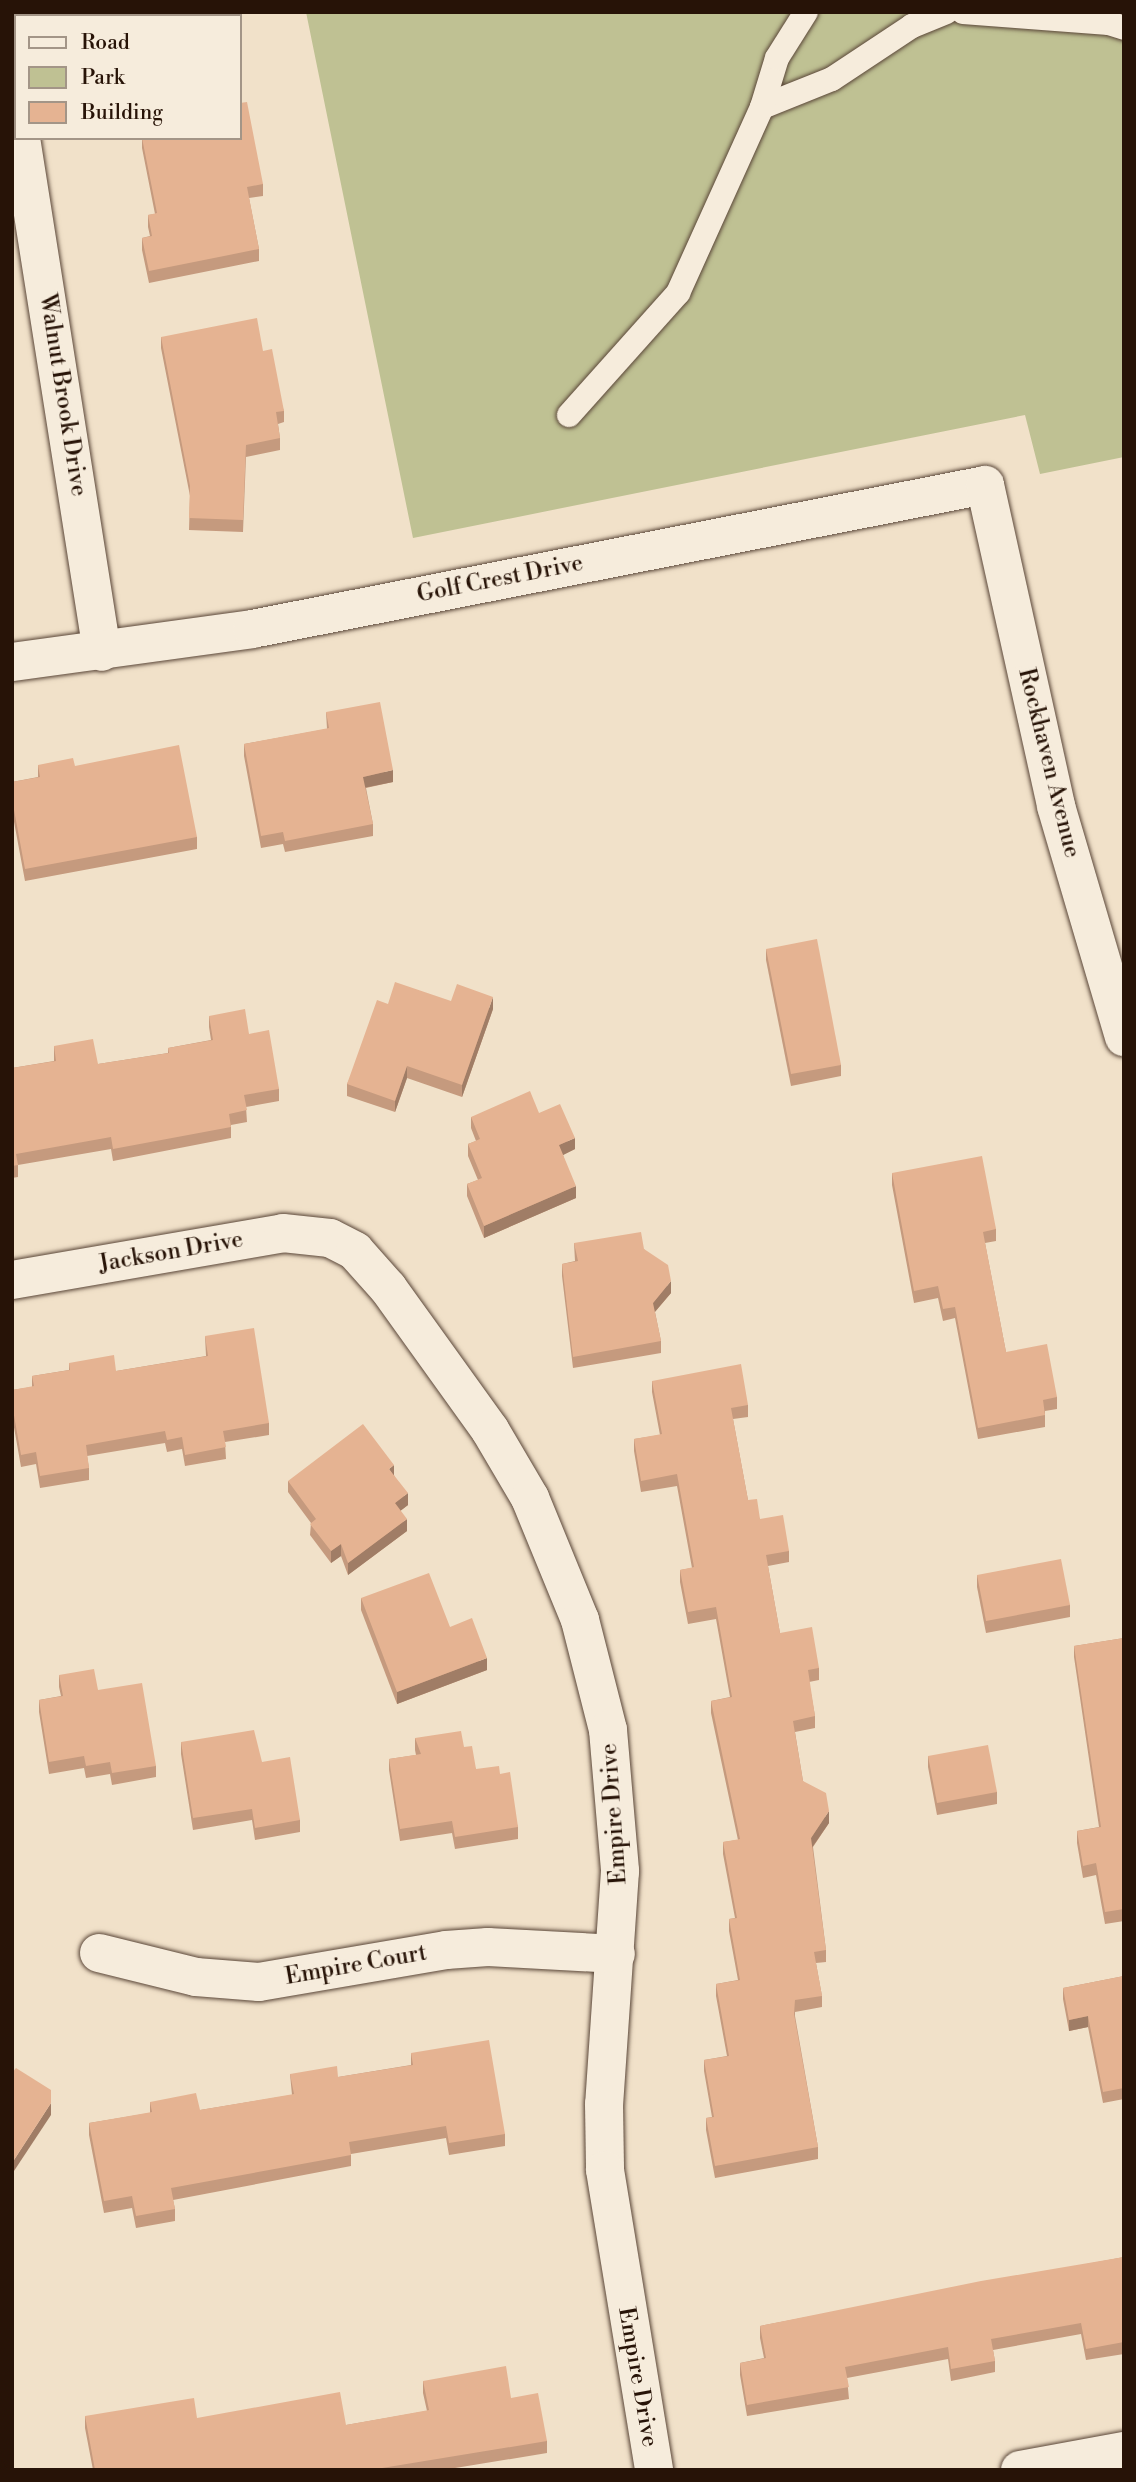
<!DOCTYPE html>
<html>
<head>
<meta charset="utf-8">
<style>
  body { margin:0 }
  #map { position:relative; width:1136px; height:2482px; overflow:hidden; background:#f1e1c9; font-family:"Libre Bodoni",serif }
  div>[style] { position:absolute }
  .green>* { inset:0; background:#bfc193 }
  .roads { filter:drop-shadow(0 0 2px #5a4638) drop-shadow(0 0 2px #5a4638) }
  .service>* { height:24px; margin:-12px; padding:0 12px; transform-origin:12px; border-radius:12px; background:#f6ecdc }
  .minor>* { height:38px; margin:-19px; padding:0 19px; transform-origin:19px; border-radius:19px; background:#f6ecdc }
  .wall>* { inset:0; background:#c59a7e }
  .shaded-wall>* { inset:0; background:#a07d66 }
  .building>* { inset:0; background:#e5b392 }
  span { translate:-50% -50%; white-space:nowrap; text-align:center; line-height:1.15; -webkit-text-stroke:5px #f6ecdc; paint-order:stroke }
  .street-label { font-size:23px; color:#271307 }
  .frame { position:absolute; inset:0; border:14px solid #271307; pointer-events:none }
  .legend { position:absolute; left:14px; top:14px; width:228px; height:126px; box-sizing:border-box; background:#f6ecdc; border:2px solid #a39587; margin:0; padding:9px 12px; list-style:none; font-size:21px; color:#271307 }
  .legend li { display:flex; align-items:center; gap:14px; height:35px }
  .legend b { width:35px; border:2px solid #a39587 }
</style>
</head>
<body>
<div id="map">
  <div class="green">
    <i style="clip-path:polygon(306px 12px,1124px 12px,1124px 457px,1040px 474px,1025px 415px,413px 538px)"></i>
  </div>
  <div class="roads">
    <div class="service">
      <i style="left:963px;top:12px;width:146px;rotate:4.3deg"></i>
      <i style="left:1109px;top:23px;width:16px;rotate:18deg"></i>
      <i style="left:762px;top:107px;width:75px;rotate:-21.8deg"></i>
      <i style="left:832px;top:79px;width:96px;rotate:-33.5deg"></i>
      <i style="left:912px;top:26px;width:37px;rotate:-22deg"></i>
      <i style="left:569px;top:415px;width:164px;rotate:-48.2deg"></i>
      <i style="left:678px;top:293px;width:204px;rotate:-65.7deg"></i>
      <i style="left:762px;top:107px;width:51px;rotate:-73deg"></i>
      <i style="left:777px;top:58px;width:54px;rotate:-57.8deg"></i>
    </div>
    <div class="minor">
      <i style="left:12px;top:98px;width:17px;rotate:77deg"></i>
      <i style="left:21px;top:138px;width:520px;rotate:81.04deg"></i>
      <i style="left:12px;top:662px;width:242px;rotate:-7.8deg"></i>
      <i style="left:252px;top:629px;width:747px;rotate:-11.11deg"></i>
      <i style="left:985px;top:485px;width:329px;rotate:77.5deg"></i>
      <i style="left:1056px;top:806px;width:241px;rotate:73.6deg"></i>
      <i style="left:12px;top:1280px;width:275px;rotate:-9.8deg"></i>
      <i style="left:283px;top:1233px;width:47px;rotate:6.1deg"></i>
      <i style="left:330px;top:1238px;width:28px;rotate:27deg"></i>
      <i style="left:355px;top:1251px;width:50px;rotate:48.3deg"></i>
      <i style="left:388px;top:1288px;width:175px;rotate:54.3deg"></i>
      <i style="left:490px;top:1430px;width:79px;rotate:59.5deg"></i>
      <i style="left:530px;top:1498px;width:132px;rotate:67.7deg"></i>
      <i style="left:580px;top:1620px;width:114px;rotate:75.7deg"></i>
      <i style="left:608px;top:1730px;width:142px;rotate:85.1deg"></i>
      <i style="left:620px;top:1871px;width:234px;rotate:93.9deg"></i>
      <i style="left:604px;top:2104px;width:66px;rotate:89.1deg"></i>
      <i style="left:605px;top:2170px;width:304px;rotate:80.7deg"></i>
      <i style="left:99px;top:1953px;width:100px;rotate:13.9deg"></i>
      <i style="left:196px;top:1977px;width:63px;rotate:4.5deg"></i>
      <i style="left:259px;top:1982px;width:190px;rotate:-9.7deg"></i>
      <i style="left:446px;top:1950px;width:42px;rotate:-4.1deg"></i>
      <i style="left:488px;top:1947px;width:128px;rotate:3.1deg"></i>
      <i style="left:1020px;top:2470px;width:106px;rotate:-10.4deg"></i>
    </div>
  </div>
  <div class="wall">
    <i style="clip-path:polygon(142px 138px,263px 184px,263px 196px,249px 198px,259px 249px,259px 261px,149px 283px,142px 250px,142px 238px,150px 236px,148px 227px,148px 215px,155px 214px,142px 148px)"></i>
    <i style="clip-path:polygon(161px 337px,263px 351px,284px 411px,284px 422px,278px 424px,280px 438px,280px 450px,246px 457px,243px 532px,189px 530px,190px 496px,161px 348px)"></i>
    <i style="clip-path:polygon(326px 712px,393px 782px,366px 788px,373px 824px,373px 836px,285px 852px,283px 844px,261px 848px,244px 756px,244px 744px,327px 729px)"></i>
    <i style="clip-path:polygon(38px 765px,75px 766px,197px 837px,197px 849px,25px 881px,12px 811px,12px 782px,38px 777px)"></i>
    <i style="clip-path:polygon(766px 949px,841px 1065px,841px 1076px,791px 1086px,766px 960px)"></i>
    <i style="clip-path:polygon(451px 1001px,493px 1009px,462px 1097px,407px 1078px,395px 1112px,347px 1096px,347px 1084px,388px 1004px)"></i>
    <i style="clip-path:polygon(209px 1016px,249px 1034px,279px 1089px,279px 1101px,246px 1107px,247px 1122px,231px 1125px,231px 1138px,113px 1161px,111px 1149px,18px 1165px,18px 1177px,12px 1178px,12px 1068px,54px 1061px,54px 1046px,98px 1064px,168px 1053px,168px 1048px,211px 1040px,209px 1027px)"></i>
    <i style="clip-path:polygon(539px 1113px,575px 1149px,563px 1155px,576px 1198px,484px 1238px,467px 1196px,467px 1184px,478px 1180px,468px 1156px,468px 1144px,476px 1141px,471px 1128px,471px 1117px)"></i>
    <i style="clip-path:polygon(892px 1173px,996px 1229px,996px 1241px,985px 1243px,1006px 1352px,1057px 1397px,1057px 1409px,1045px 1411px,1045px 1427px,978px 1439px,955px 1318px,943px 1321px,938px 1298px,914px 1303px,892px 1185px)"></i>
    <i style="clip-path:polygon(574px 1243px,644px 1249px,671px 1293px,655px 1312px,661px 1341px,661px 1353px,573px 1368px,562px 1276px,562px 1264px,575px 1261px)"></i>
    <i style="clip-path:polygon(205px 1336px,269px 1423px,269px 1435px,225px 1442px,226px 1459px,185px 1466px,182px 1449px,167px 1452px,165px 1443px,87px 1456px,89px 1468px,89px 1480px,40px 1488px,36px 1464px,21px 1467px,12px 1416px,12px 1390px,32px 1387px,32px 1376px,69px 1370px,69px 1363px,116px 1371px,206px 1356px)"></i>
    <i style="clip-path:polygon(652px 1381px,748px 1405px,748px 1417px,733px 1419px,748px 1500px,760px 1519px,789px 1551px,789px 1562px,768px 1566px,780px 1633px,819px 1668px,819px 1680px,809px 1682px,815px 1716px,815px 1728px,795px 1732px,803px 1781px,829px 1823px,813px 1847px,826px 1950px,826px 1962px,816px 1963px,822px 1996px,822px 2007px,795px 2012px,795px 2016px,818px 2147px,818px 2159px,715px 2178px,706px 2130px,706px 2118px,712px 2117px,704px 2071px,704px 2060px,727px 2056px,716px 1996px,716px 1984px,738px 1980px,729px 1931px,729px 1919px,735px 1918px,723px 1854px,723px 1842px,738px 1840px,711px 1713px,711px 1701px,730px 1697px,716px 1619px,688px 1624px,680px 1582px,680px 1570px,692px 1568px,677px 1486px,641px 1492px,634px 1451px,634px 1439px,660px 1435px,652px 1392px)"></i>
    <i style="clip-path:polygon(394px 1475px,408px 1505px,400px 1511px,407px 1531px,348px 1575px,341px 1556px,331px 1563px,310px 1535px,311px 1523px,288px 1492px,288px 1481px)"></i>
    <i style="clip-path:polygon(977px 1575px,1070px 1605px,1070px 1617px,986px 1633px,977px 1587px)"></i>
    <i style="clip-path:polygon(361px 1598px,450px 1627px,487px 1670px,397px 1704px,361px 1610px)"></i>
    <i style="clip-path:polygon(1124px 1638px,1124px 1921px,1105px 1924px,1096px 1875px,1083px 1878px,1077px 1843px,1077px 1831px,1099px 1827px,1074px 1657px,1074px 1646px)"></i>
    <i style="clip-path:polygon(59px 1675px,98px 1690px,156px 1766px,156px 1777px,112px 1785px,110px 1774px,86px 1778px,84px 1768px,49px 1774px,39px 1712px,39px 1700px,61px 1696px,59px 1687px)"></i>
    <i style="clip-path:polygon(415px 1738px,464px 1747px,476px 1769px,500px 1774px,518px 1827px,518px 1839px,455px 1849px,452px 1833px,400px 1841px,389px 1770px,389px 1759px,416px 1755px,415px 1750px)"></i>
    <i style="clip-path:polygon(181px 1742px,262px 1762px,300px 1820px,300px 1832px,255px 1840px,252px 1820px,193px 1830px,181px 1754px)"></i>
    <i style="clip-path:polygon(928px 1756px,997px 1792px,997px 1804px,937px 1815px,928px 1767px)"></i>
    <i style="clip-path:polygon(1124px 1976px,1124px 2099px,1103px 2103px,1088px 2027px,1069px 2031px,1063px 1999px,1063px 1988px)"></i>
    <i style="clip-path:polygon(411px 2053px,505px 2134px,505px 2146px,449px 2155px,446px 2138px,351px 2154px,351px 2166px,173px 2200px,175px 2209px,175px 2221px,136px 2228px,132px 2208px,104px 2213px,89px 2135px,89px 2123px,150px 2113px,150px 2102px,200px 2110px,292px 2095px,290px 2074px,338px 2077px,411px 2065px)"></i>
    <i style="clip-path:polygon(1124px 2257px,1124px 2354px,1086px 2360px,1081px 2334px,993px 2350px,995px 2361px,995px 2372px,951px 2381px,948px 2359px,847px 2378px,849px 2399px,747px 2416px,740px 2375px,740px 2363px,764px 2358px,760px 2338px,760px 2326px)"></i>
    <i style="clip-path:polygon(423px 2381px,511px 2398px,547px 2441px,547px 2453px,443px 2470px,93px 2470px,85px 2428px,85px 2416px,197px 2418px,346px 2425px,427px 2411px,423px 2393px)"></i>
  </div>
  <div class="shaded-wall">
    <i style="clip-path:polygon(215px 12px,231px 12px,231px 16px,199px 16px)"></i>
    <i style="clip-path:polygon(393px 770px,393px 782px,363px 788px,363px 777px)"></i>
    <i style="clip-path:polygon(493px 997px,493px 1009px,462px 1097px,462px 1085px)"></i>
    <i style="clip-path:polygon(407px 1066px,407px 1078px,395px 1112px,395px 1101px)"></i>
    <i style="clip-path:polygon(575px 1138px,575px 1149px,559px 1157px,559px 1145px)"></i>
    <i style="clip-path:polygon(576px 1186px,576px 1198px,484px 1238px,484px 1226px)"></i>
    <i style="clip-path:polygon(671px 1281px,671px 1293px,653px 1314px,653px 1303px)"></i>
    <i style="clip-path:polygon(394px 1465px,394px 1477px,389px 1469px)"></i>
    <i style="clip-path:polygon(408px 1493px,408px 1505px,395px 1515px,395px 1503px)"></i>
    <i style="clip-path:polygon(407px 1519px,407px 1531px,348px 1575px,348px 1563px)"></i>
    <i style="clip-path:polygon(341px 1544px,341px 1556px,331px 1563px,331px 1551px)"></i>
    <i style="clip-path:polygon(487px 1658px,487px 1670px,397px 1704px,397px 1692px)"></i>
    <i style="clip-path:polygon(829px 1811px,829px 1823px,811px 1849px,811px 1838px)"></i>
    <i style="clip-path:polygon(1088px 2016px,1088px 2027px,1069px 2031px,1069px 2020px)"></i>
    <i style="clip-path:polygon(51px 2103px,51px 2115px,12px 2174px,12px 2163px)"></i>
  </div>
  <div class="building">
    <i style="clip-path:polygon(99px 12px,215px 12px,199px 16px,102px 16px)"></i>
    <i style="clip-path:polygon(247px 102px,263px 184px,247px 187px,259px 249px,149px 271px,142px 238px,152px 236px,148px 215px,157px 213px,142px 138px,240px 138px,240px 103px)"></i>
    <i style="clip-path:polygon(257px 318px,263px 351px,272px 349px,284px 411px,276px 412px,280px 438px,246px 445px,243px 520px,189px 518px,190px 486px,161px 337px)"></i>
    <i style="clip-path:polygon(380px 702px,393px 770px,363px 777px,373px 824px,285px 841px,283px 832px,261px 836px,244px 744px,329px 728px,326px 712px)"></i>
    <i style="clip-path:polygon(179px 745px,197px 837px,25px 869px,12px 799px,12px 782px,40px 777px,38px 765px,73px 758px,75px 766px)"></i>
    <i style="clip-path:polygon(817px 939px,841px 1065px,791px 1074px,766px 949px)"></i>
    <i style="clip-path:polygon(395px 982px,451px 1001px,457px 984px,493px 997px,462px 1085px,407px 1066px,395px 1101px,347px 1084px,377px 1000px,388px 1004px)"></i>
    <i style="clip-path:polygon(245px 1009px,249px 1034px,269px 1030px,279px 1089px,244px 1095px,247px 1110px,229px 1114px,231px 1127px,113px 1149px,111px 1137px,16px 1154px,18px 1165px,12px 1166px,12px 1068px,56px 1061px,54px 1046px,93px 1039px,98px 1064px,169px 1053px,168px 1048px,213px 1040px,209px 1016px)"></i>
    <i style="clip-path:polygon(530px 1091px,539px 1113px,560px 1104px,575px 1138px,559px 1145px,576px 1186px,484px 1226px,467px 1184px,482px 1178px,468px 1144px,480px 1139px,471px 1117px)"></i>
    <i style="clip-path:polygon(982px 1156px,996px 1229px,983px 1232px,1006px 1352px,1047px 1344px,1057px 1397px,1043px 1400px,1045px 1415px,978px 1428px,955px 1307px,943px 1309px,938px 1286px,914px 1291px,892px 1173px)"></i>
    <i style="clip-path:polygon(641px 1232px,644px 1249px,668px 1265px,671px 1281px,653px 1303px,661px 1341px,573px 1357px,562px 1264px,578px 1261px,574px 1243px)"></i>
    <i style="clip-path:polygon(254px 1328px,269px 1423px,223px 1431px,226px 1447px,185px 1455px,182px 1437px,167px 1440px,165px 1431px,86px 1445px,89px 1468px,40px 1476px,36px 1452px,21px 1455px,12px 1404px,12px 1390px,34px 1386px,32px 1376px,70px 1370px,69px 1363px,114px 1355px,116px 1371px,208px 1356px,205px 1336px)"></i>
    <i style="clip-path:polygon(741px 1364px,748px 1405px,731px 1408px,748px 1500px,757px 1499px,760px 1519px,783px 1515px,789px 1551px,766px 1555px,780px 1633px,812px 1627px,819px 1668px,808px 1670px,815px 1716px,793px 1721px,803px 1781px,826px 1793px,829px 1811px,811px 1838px,826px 1950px,814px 1952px,822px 1996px,795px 2000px,794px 2014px,818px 2147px,715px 2166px,706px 2118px,714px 2117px,704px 2060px,729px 2056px,716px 1984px,740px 1980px,729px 1919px,737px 1918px,723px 1842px,740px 1839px,711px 1701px,732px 1697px,716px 1607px,688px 1612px,680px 1570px,694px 1567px,677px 1474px,641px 1481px,634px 1439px,662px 1434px,652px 1381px)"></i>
    <i style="clip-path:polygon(363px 1424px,394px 1465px,389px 1469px,408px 1493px,395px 1503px,407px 1519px,348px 1563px,341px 1544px,331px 1551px,310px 1524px,316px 1519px,288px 1481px)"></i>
    <i style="clip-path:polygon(1061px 1559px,1070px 1605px,986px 1621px,977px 1575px)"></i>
    <i style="clip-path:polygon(429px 1573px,450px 1627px,472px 1618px,487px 1658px,397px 1692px,361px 1598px)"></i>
    <i style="clip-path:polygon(1124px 1638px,1124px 1909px,1105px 1912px,1096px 1863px,1083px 1866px,1077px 1831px,1101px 1827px,1074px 1646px)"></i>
    <i style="clip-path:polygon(94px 1669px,98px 1690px,142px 1683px,156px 1766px,112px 1773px,110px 1762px,86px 1766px,84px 1756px,49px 1762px,39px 1700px,63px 1696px,59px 1675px)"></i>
    <i style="clip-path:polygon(254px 1730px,262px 1762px,290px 1757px,300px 1820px,255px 1828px,252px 1809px,193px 1818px,181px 1742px)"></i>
    <i style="clip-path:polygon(461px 1731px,464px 1747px,472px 1746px,476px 1769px,499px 1766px,500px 1774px,510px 1772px,518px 1827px,455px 1837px,452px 1821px,400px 1829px,389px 1759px,421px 1754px,415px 1738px)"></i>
    <i style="clip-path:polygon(988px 1745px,997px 1792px,937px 1803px,928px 1756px)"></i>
    <i style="clip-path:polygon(1124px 1976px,1124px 2088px,1103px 2092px,1088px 2016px,1069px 2020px,1063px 1988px)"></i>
    <i style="clip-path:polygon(489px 2040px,505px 2134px,449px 2143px,446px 2126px,349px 2142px,351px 2155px,171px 2188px,175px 2209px,136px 2216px,132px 2196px,104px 2201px,89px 2123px,152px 2112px,150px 2102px,196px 2093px,200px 2110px,294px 2094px,290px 2074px,337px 2066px,338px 2077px,413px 2065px,411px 2053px)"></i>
    <i style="clip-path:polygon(16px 2068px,51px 2090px,51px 2103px,12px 2163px,12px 2073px)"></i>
    <i style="clip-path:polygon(1124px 2257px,1124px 2342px,1086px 2349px,1081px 2323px,991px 2339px,995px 2361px,951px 2369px,948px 2347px,845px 2367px,849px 2387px,747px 2405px,740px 2363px,766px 2358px,760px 2326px,981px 2281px)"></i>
    <i style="clip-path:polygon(506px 2366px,511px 2398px,538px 2393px,547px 2441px,370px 2470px,322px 2470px,321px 2469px,315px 2470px,95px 2470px,85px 2416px,194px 2398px,197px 2418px,340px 2392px,346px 2425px,429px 2410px,423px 2381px)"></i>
  </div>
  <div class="street-label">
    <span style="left:63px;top:395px;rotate:81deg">Walnut Brook Drive</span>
    <span style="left:500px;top:579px;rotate:-11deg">Golf Crest Drive</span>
    <span style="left:1049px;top:763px;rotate:76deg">Rockhaven Avenue</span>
    <span style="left:171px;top:1252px;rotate:-10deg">Jackson Drive</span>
    <span style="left:614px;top:1814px;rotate:-94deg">Empire Drive</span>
    <span style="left:356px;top:1965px;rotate:-10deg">Empire Court</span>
    <span style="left:638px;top:2377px;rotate:80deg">Empire Drive</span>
  </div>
  <div class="frame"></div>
  <ul class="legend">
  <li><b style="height:9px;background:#f6ecdc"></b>Road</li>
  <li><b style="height:19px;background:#bfc193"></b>Park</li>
  <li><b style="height:19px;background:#e5b392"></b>Building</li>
  </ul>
</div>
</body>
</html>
